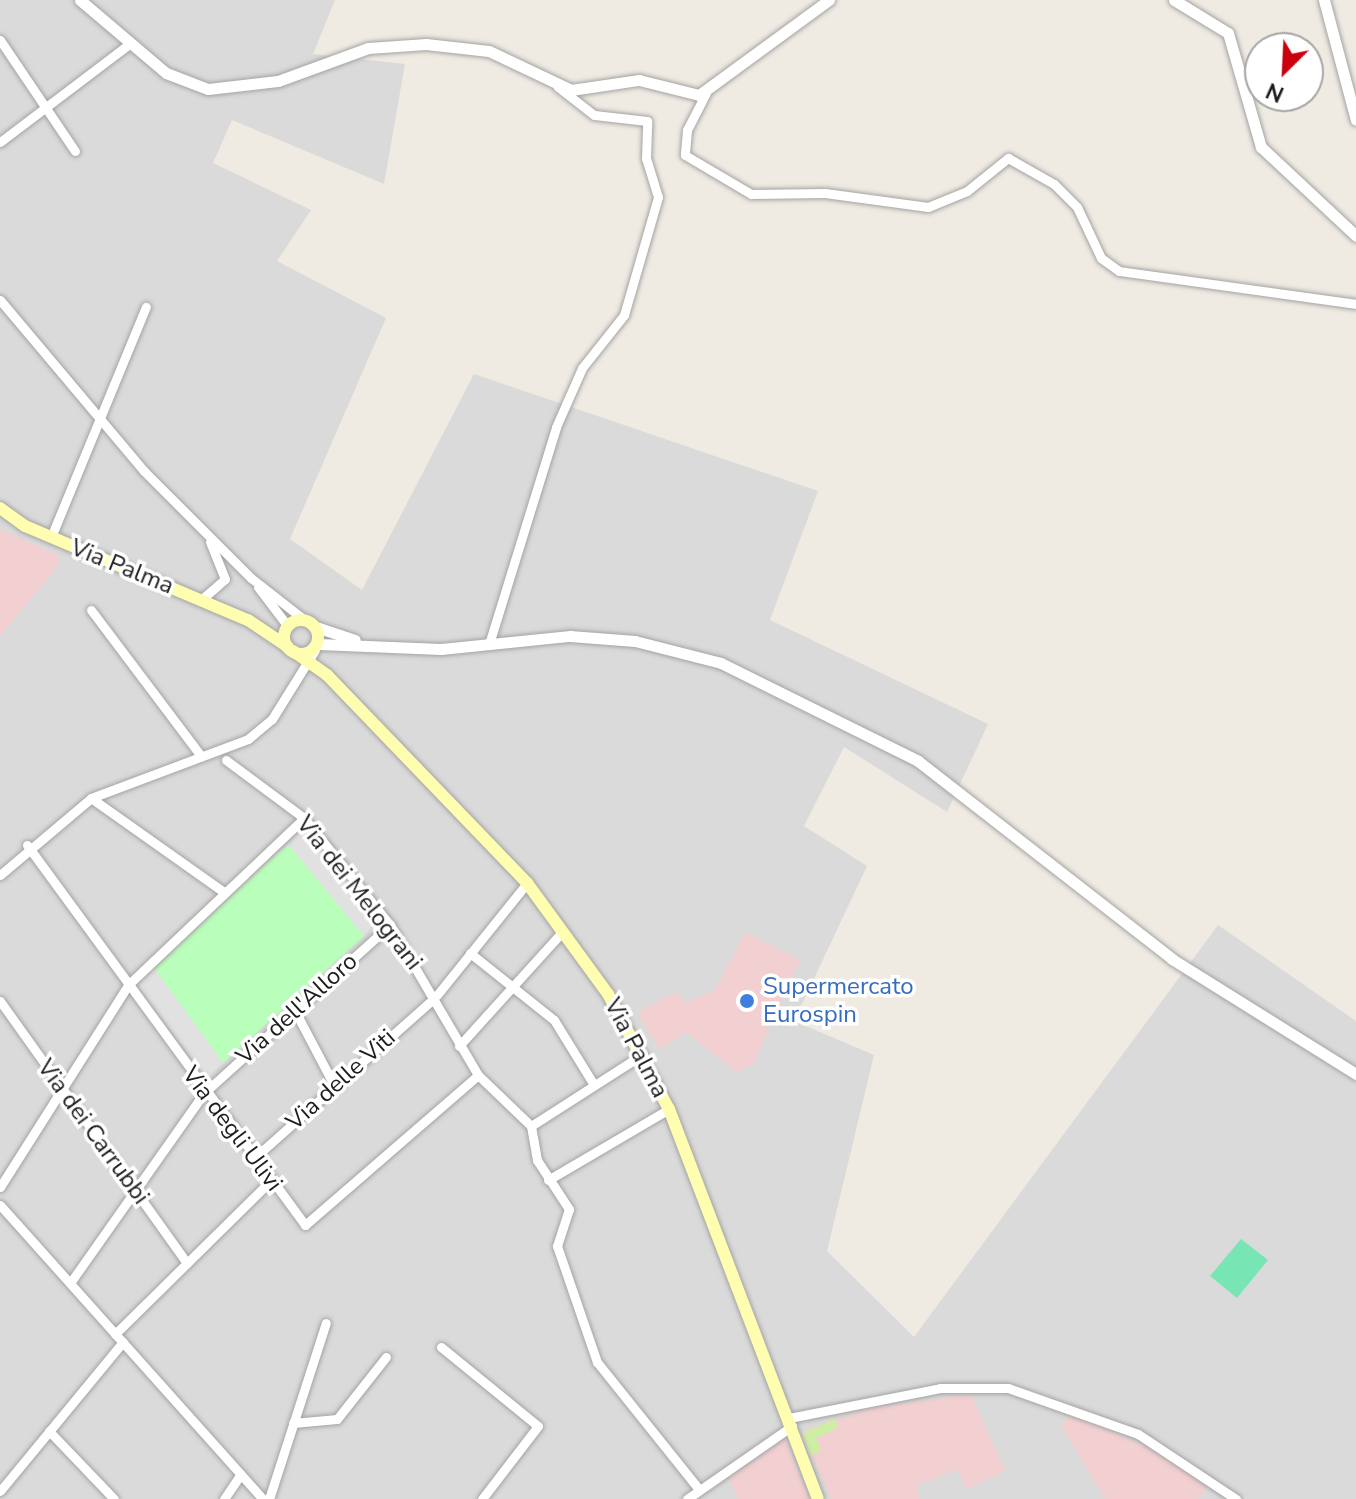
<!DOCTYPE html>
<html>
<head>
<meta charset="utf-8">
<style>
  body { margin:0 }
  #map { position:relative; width:1356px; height:1499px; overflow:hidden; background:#efeae2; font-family:"Nunito Sans",sans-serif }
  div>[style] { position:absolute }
  .residential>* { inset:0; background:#dbdada }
  .commercial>* { inset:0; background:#f2cfd0 }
  .grass>* { inset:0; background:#cdeea3 }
  .park>* { inset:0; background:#bafebb }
  .pitch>* { inset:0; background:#78e5b4 }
  .parking>* { inset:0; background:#e1e1e1 }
  .roads { filter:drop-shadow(0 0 2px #a4a4a4) drop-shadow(0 0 2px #a4a4a4) }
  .minor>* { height:9px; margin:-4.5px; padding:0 4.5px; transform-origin:4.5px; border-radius:4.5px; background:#fff }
  .tertiary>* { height:11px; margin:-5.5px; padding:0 5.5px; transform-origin:5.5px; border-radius:5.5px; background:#fff }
  .secondary>* { height:12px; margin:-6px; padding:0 6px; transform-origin:6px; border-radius:6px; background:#fffdb0 }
  .secondary>.ring { margin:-6px; padding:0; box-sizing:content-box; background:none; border:12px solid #fffdb0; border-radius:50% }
  .dots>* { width:22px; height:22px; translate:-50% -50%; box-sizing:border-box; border:4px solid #fff; border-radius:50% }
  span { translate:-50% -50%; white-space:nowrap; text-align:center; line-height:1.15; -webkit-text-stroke:7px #fff; paint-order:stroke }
  .street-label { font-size:24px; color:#1d1d1d }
  .shop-label { font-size:24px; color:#366cbe }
  .left { translate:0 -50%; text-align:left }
  .north { position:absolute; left:1244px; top:32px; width:80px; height:80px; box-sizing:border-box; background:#fff; border:2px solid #a5a5a5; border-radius:50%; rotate:204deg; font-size:22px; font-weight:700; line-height:32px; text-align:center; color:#1d1d1d }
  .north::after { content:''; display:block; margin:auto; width:28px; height:36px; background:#ca000e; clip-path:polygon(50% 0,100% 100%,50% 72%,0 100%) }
</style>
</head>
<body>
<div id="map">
  <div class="residential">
    <i style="clip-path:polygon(0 0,335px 0,313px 54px,405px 64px,384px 184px,232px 120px,213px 163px,311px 210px,277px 261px,386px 318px,290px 539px,362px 590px,474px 374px,818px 491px,770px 620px,988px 724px,947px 812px,844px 747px,804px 826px,867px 866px,794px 1021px,874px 1055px,827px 1251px,914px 1337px,1218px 925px,1356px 1021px,1356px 1499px,0 1499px)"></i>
  </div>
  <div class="commercial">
    <i style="clip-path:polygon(0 529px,58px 555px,59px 565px,0 636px)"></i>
    <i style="clip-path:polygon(745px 932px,800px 960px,753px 1064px,736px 1072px,687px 1033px,659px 1049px,637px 1012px,676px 992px,686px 1003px,715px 990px)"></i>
    <i style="clip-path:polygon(971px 1394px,1005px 1471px,967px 1489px,957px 1469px,916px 1486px,920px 1499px,831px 1499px,802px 1435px,808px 1429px,871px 1408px)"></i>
    <i style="clip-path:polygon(1072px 1414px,1160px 1453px,1207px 1486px,1198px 1499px,1105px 1499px,1061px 1426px)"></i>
    <i style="clip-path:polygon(785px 1438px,810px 1499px,738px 1499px,729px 1478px)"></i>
  </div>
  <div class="grass">
    <i style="clip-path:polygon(834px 1419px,838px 1428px,816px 1438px,821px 1451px,810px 1455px,803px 1433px)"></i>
  </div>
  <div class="park">
    <i style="clip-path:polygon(288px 844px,364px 936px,223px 1063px,154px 968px)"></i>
  </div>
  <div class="pitch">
    <i style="clip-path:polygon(1241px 1239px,1268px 1260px,1237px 1298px,1210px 1276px)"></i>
  </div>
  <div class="parking">
    <i style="clip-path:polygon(305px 828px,377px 918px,364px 936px,288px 844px)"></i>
    <i style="clip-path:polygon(154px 968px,223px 1063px,207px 1078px,138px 985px)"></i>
  </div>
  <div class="roads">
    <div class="minor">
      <i style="left:0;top:40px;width:134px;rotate:56deg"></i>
      <i style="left:706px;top:93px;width:42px;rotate:117.2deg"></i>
      <i style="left:687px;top:130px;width:25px;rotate:95deg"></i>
      <i style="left:685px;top:155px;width:77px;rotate:30.6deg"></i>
      <i style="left:751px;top:194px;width:74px;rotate:-0.8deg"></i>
      <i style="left:825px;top:193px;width:104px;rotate:7.7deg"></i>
      <i style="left:928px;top:207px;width:42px;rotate:-22.3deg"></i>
      <i style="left:967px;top:191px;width:53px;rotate:-38.8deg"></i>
      <i style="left:1008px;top:158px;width:53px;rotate:29.5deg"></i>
      <i style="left:1054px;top:184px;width:33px;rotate:45deg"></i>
      <i style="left:1077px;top:207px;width:56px;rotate:64.8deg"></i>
      <i style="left:1101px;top:258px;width:22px;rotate:36deg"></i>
      <i style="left:1119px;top:271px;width:239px;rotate:7.9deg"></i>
      <i style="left:0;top:142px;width:162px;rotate:-37.2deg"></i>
      <i style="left:0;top:300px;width:224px;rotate:49.9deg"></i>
      <i style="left:144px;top:471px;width:151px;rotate:45deg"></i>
      <i style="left:251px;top:578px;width:76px;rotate:38.1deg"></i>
      <i style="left:51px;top:537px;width:249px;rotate:-67.6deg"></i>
      <i style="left:258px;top:587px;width:48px;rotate:52.7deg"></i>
      <i style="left:202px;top:599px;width:30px;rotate:-41deg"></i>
      <i style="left:225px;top:579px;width:40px;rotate:-112deg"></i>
      <i style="left:91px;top:610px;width:183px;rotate:53deg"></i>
      <i style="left:489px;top:644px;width:227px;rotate:-72.8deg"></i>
      <i style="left:556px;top:427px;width:64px;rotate:-66.2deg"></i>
      <i style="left:582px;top:368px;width:68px;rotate:-51.6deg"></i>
      <i style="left:624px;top:315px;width:123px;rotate:-73.9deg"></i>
      <i style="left:658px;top:197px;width:41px;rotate:-107.1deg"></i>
      <i style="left:646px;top:158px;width:37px;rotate:-88deg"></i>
      <i style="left:647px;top:121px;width:53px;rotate:-173.5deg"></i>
      <i style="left:594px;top:115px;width:46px;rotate:-142.1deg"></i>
      <i style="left:226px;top:760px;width:97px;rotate:36.6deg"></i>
      <i style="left:304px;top:818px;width:137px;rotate:51.2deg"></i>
      <i style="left:390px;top:925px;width:174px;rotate:59.6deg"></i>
      <i style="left:478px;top:1075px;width:74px;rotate:43.9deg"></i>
      <i style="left:91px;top:798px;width:164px;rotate:35.3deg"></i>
      <i style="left:27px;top:845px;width:471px;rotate:53.8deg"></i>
      <i style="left:305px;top:1225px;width:229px;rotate:-40.9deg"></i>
      <i style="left:0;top:875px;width:119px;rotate:-40.2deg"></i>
      <i style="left:91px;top:798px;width:168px;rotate:-20.6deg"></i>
      <i style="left:248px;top:739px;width:31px;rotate:-40deg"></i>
      <i style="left:272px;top:719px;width:81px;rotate:-58.1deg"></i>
      <i style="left:470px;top:953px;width:107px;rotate:38.6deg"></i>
      <i style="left:554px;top:1020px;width:76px;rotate:58.4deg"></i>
      <i style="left:437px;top:995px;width:144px;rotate:-51.2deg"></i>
      <i style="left:0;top:1001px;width:322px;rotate:54.5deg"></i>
      <i style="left:295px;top:1011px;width:84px;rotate:62.2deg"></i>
      <i style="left:459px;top:1046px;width:155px;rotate:-47.9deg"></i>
      <i style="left:531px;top:1126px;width:35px;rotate:80deg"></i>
      <i style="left:537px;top:1160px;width:59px;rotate:56.9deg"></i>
      <i style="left:569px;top:1209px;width:39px;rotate:108deg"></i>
      <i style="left:557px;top:1246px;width:123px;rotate:71deg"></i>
      <i style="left:597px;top:1362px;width:160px;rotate:51.3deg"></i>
      <i style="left:531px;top:1126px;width:133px;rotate:-32.7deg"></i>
      <i style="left:253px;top:1159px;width:237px;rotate:-41.6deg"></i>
      <i style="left:548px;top:1180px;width:140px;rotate:-30.4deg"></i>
      <i style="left:0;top:1187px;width:239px;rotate:-57.6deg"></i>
      <i style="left:128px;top:985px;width:243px;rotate:-43.5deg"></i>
      <i style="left:0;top:1205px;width:394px;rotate:48.2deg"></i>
      <i style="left:70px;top:1283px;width:232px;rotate:-54.8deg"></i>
      <i style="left:204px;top:1093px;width:251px;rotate:-42.1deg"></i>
      <i style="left:115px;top:1334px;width:218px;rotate:-44.6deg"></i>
      <i style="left:441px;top:1347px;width:125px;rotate:39.2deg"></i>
      <i style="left:538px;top:1426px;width:92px;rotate:127.5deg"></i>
      <i style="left:789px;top:1418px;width:154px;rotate:-11.2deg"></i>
      <i style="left:940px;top:1388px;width:68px"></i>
      <i style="left:1008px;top:1388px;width:138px;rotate:19.5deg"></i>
      <i style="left:1138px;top:1434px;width:118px;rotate:33.6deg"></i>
      <i style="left:293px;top:1423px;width:44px;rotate:-5.2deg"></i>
      <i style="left:337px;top:1419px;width:79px;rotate:-51.7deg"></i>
      <i style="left:49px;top:1431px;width:94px;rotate:46.3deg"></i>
      <i style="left:0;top:1491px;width:193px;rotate:-50.5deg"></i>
      <i style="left:224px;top:1499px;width:30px;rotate:-56deg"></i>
      <i style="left:269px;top:1499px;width:185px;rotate:-72.1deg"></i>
      <i style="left:687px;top:1499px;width:128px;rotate:-34.8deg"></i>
    </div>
    <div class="tertiary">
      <i style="left:80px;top:0;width:113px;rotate:40.3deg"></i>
      <i style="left:166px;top:73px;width:45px;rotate:20.9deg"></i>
      <i style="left:208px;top:89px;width:70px;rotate:-6.5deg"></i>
      <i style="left:278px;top:81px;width:96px;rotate:-20.1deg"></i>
      <i style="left:368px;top:48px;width:58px;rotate:-3.9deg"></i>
      <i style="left:426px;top:44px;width:63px;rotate:6.3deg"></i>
      <i style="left:489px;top:51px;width:91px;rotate:25.4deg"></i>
      <i style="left:571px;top:90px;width:69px;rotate:-8.4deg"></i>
      <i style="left:639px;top:80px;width:62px;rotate:14deg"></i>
      <i style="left:699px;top:95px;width:161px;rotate:-36.2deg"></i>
      <i style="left:1174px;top:0;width:63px;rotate:31.4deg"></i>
      <i style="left:1228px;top:33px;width:119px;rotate:73.9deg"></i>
      <i style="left:1261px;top:147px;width:130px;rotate:43.1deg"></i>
      <i style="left:1324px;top:0;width:124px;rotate:75.1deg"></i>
      <i style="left:313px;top:626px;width:44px;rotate:18.4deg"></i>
      <i style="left:318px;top:644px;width:123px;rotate:2.3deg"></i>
      <i style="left:441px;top:649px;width:130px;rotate:-5.8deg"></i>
      <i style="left:570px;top:636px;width:65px;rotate:4.4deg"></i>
      <i style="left:635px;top:641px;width:89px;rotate:14.3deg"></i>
      <i style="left:721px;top:663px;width:220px;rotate:26.4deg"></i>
      <i style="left:918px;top:761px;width:322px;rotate:37.9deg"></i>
      <i style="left:1172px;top:959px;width:217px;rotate:32deg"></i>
    </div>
    <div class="secondary">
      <i style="left:0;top:508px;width:31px;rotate:36deg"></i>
      <i style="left:25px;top:526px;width:242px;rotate:22.9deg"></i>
      <i style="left:248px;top:620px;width:48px;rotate:34deg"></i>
      <i class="ring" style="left:284px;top:620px;width:22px;height:22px"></i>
      <i style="left:293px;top:651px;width:42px;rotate:35.2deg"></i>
      <i style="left:327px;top:675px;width:289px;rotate:46.1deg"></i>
      <i style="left:527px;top:883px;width:137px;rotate:53.9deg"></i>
      <i style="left:608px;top:994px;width:130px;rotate:62.1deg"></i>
      <i style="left:669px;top:1109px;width:417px;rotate:69.1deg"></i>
    </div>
  </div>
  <div class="dots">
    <i style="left:747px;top:1001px;background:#3f7fe0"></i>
  </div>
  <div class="street-label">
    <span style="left:122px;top:567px;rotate:22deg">Via Palma</span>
    <span style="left:359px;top:893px;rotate:52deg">Via dei Melograni</span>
    <span style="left:297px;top:1009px;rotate:-42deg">Via dell'Alloro</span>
    <span style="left:636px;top:1048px;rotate:62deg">Via Palma</span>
    <span style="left:341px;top:1080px;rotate:-42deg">Via delle Viti</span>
    <span style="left:232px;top:1129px;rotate:53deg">Via degli Ulivi</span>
    <span style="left:93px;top:1132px;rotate:54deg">Via dei Carrubbi</span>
  </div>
  <div class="shop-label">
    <span class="left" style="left:763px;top:1001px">Supermercato<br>Eurospin</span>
  </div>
  <div class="north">N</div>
</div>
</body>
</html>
